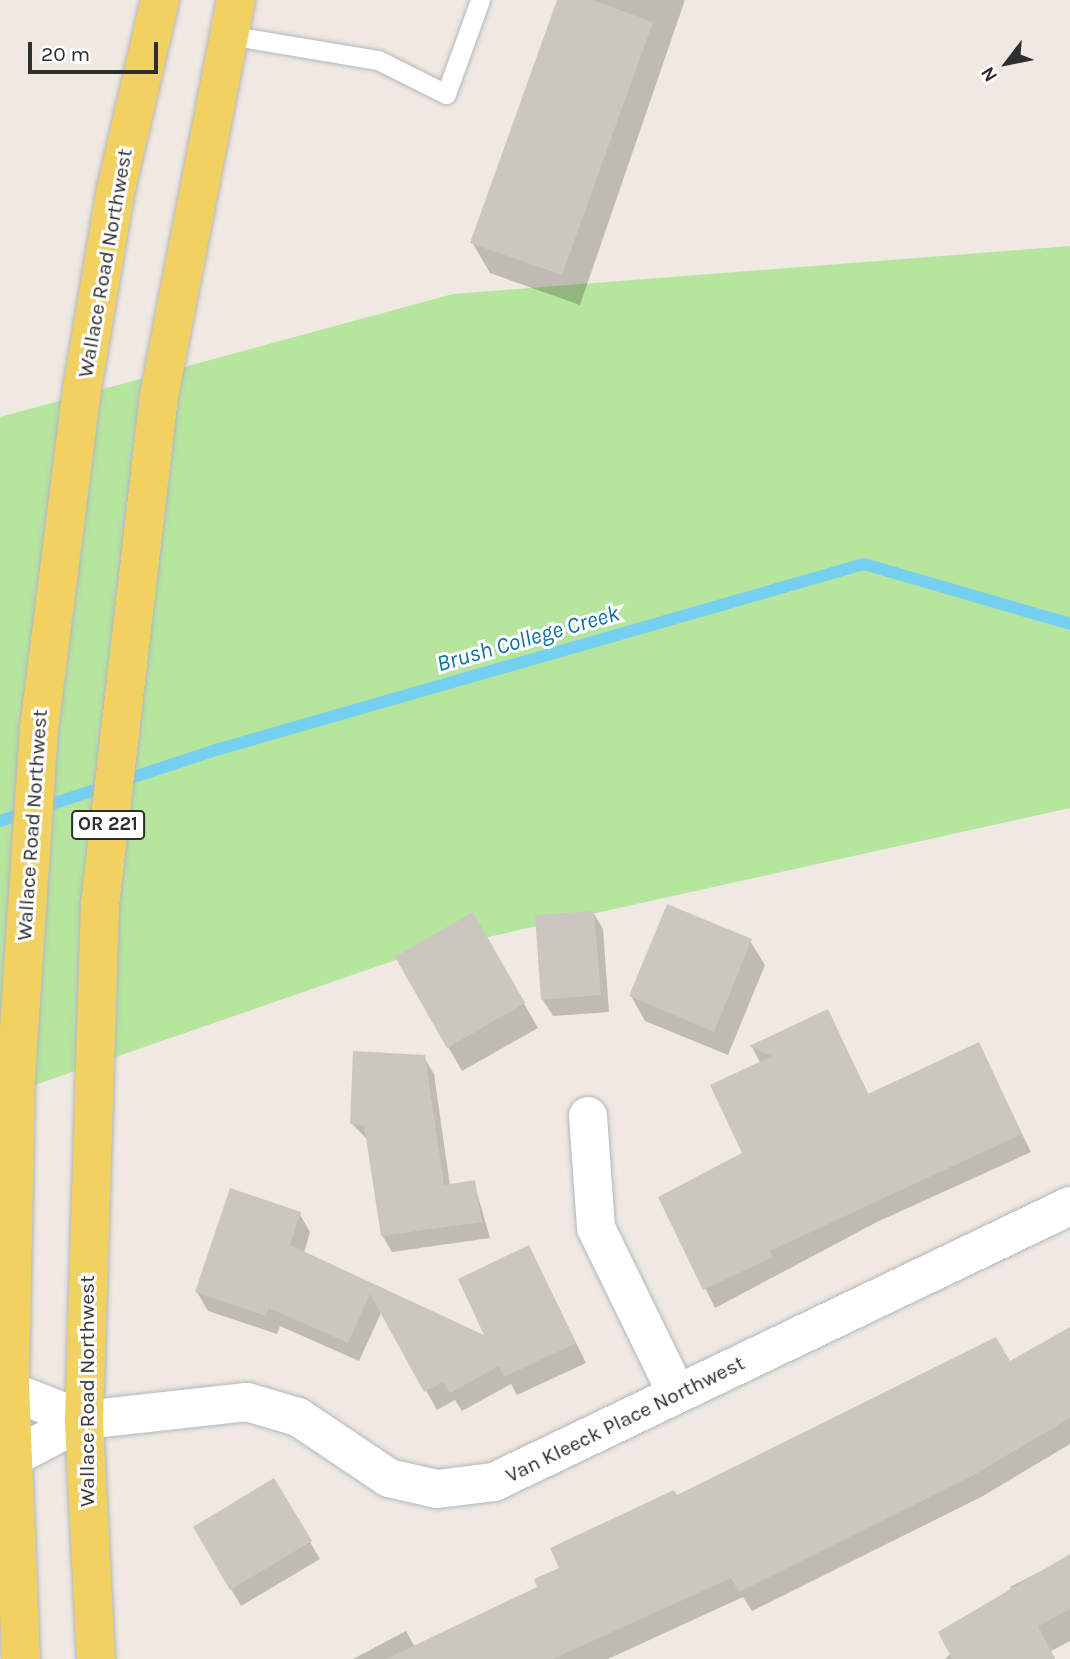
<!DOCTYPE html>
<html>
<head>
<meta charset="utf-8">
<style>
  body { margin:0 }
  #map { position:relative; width:1070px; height:1659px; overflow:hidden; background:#efe9e1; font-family:Karla,sans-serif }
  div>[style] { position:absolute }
  .green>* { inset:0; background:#b6e59e }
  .shadow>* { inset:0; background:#0003 }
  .stream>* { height:12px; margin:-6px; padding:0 6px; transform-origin:6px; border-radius:6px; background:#75cff0 }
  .building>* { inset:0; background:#cbc7bf }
  .roads { filter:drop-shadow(0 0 2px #b4b7c1) drop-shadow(0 0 2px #b4b7c1) }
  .service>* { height:19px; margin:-9.5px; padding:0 9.5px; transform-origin:9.5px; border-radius:9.5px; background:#fff }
  .minor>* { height:38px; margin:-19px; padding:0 19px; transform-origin:19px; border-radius:19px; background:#fff }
  .primary>* { height:38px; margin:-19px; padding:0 19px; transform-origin:19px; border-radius:19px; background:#f2d163 }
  span { translate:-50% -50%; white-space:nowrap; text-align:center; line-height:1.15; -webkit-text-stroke:6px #fff; paint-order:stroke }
  .shield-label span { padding:2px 5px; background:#fff; border:2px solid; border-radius:5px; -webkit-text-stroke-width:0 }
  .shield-label { font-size:19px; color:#2e2e2e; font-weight:700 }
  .street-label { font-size:21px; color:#2e2e2e }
  .water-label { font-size:23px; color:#0d6fa3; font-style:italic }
  .north { position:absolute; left:972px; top:28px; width:70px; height:70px; -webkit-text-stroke:5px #fff; paint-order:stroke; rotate:238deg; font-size:19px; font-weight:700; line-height:28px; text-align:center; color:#2e2e2e }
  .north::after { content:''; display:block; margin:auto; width:24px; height:32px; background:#2e2e2e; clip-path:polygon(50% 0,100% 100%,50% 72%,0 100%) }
  .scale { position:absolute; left:28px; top:42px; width:130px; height:32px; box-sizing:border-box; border:4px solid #2e2e2e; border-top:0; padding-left:9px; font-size:21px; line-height:24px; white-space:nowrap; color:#2e2e2e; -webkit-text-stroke:5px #fff; paint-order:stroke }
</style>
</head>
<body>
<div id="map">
  <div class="green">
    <i style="clip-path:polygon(1070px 246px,1070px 808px,416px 953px,0 1097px,0 417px,453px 294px)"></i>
  </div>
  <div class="shadow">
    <i style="clip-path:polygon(559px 0,685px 0,580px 305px,490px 273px,472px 242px)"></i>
    <i style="clip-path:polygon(593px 912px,603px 929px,609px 1012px,553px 1016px,543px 1000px)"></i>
    <i style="clip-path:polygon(473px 915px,538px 1028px,462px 1071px,397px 958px)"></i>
    <i style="clip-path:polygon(750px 941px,765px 965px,728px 1055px,645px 1021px,631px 996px)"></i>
    <i style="clip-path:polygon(827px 1011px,869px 1095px,978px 1044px,1031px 1152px,877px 1222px,715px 1308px,661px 1198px,745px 1154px,760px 1062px,752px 1047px)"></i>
    <i style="clip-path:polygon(424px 1057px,434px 1074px,450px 1186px,474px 1182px,490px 1238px,392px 1252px,382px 1235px,369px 1141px,352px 1124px)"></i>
    <i style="clip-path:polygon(299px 1213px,310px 1232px,304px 1253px,488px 1339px,529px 1247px,586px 1363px,517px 1395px,511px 1384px,462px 1411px,455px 1400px,437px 1410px,382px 1311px,359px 1361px,280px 1326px,277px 1334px,208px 1311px,197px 1292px)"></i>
    <i style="clip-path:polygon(1070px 1331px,1070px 1444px,983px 1496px,752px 1611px,743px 1597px,608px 1659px,353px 1659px,406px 1631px,415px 1647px,539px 1588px,676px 1497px,1010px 1363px)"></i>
    <i style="clip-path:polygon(274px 1481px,320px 1559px,241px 1606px,195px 1528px)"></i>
    <i style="clip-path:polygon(1070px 1556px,1070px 1641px,1051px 1651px,1055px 1659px,945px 1659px,1014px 1594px,1010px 1587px)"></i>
  </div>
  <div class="stream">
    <i style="left:0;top:821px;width:227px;rotate:-18.2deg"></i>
    <i style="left:216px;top:750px;width:674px;rotate:-16.02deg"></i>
    <i style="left:864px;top:564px;width:215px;rotate:16.2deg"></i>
  </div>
  <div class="building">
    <i style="clip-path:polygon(557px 0,592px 0,653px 22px,562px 275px,470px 243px)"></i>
    <i style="clip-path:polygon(667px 904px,752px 939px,714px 1032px,629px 996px)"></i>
    <i style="clip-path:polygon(594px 911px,601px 995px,541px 1000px,535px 915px)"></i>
    <i style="clip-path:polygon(473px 912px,525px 1003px,447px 1048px,395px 957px)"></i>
    <i style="clip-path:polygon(828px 1009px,868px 1094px,979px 1042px,1022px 1134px,770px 1251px,773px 1257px,703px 1290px,658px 1197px,742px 1153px,710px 1085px,772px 1056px,749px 1046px)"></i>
    <i style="clip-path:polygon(353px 1051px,425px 1055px,444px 1185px,475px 1180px,482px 1222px,381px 1236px,364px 1125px,350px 1124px)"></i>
    <i style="clip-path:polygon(230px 1188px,301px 1212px,290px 1245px,484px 1335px,458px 1279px,529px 1245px,576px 1343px,504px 1377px,499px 1366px,450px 1393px,443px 1382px,424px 1392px,370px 1294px,348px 1343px,269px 1308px,266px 1316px,195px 1292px)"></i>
    <i style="clip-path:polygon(1070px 1327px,1070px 1418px,972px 1476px,739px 1592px,731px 1578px,553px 1659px,386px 1659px,537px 1587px,534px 1579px,559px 1568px,550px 1548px,674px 1490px,677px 1495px,996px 1337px,1010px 1361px)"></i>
    <i style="clip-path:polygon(274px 1478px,312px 1541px,230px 1590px,193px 1527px)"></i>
    <i style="clip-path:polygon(1070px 1554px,1070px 1609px,1038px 1626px,1055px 1659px,952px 1659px,938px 1632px)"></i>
  </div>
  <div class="roads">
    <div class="service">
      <i style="left:228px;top:35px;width:152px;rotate:9.5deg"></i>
      <i style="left:378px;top:60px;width:76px;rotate:26.6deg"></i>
      <i style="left:446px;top:94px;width:100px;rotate:-70.1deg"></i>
    </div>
    <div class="minor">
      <i style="left:588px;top:1116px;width:112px;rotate:85.9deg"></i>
      <i style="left:596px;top:1228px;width:185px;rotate:64deg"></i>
      <i style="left:0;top:1387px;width:90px;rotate:21.4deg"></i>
      <i style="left:0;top:1464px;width:95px;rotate:-27.6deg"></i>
      <i style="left:84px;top:1420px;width:164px;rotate:-6.3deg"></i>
      <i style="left:247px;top:1402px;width:53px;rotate:16.4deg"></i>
      <i style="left:298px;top:1417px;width:110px;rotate:33.8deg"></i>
      <i style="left:389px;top:1478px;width:49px;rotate:12.9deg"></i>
      <i style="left:437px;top:1489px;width:57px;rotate:-7deg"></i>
      <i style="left:494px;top:1482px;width:639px;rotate:-25.6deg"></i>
    </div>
    <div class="primary">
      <i style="left:21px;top:1659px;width:273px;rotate:-92.3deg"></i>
      <i style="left:10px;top:1386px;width:311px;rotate:-88.9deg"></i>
      <i style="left:16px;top:1075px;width:347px;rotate:-86.2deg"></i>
      <i style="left:39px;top:729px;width:343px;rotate:-82.8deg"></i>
      <i style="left:82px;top:389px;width:203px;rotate:-80.4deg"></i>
      <i style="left:116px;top:189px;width:194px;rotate:-76.9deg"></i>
      <i style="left:96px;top:1659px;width:239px;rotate:-92.9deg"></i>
      <i style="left:84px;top:1420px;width:515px;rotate:-88.22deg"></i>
      <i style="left:100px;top:905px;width:512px;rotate:-83.39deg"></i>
      <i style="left:159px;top:396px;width:403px;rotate:-79deg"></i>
    </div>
  </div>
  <div class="shield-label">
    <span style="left:108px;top:825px">OR 221</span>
  </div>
  <div class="street-label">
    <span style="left:105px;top:263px;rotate:-80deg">Wallace Road Northwest</span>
    <span style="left:32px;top:825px;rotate:-86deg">Wallace Road Northwest</span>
    <span style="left:87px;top:1391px;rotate:-90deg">Wallace Road Northwest</span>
    <span style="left:625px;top:1419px;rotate:-26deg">Van Kleeck Place Northwest</span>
  </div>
  <div class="water-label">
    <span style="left:528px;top:639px;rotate:-16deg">Brush College Creek</span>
  </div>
  <div class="north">N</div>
  <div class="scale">20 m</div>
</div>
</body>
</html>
